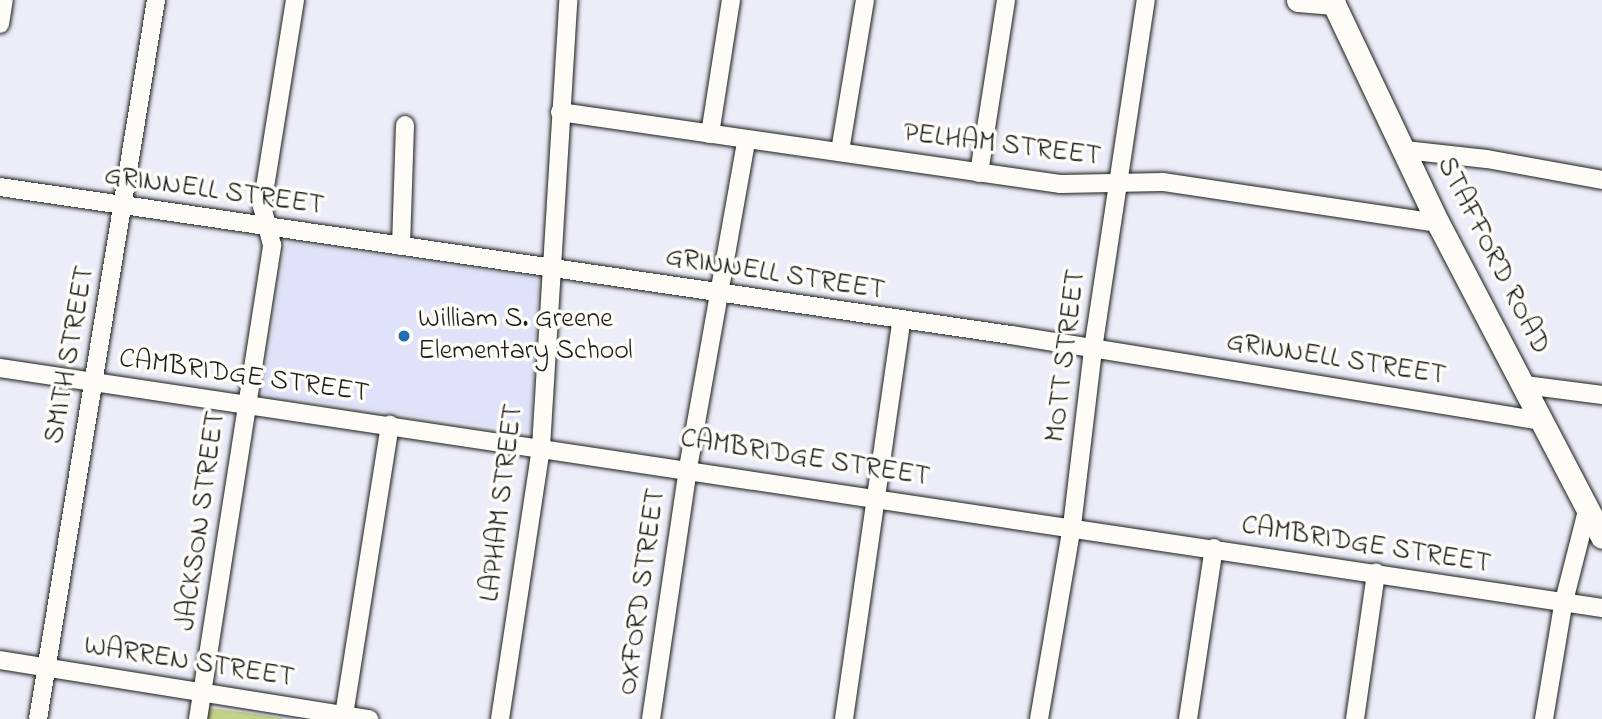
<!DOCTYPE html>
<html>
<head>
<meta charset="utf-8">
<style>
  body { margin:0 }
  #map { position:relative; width:1602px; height:719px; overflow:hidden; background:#ecedf8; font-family:"Indie Flower",sans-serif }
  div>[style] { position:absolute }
  .built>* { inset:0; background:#e0e2f9 }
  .green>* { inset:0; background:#c3d286 }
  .roads { filter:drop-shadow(0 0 2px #1c1c1c) drop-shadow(0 0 2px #1c1c1c) }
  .minor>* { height:18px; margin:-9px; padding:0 9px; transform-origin:9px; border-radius:9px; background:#fdfcf7 }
  .major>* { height:23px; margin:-11.5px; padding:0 11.5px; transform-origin:11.5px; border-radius:11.5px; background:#fdfcf7 }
  .dots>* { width:19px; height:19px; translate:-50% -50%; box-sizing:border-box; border:4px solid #fdfcf7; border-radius:50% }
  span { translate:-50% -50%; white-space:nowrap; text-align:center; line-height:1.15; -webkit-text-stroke:7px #fdfcf7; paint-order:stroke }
  .street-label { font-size:28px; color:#1c1c1c }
  .poi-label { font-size:28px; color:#1c1c1c }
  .left { translate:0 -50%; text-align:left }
</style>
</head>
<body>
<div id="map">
  <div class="built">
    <i style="clip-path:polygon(286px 242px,539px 278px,531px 432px,263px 394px)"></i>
  </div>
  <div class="green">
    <i style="clip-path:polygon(209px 708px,249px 713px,285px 719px,207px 719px)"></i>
  </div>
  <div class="roads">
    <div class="minor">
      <i style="left:0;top:24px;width:24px;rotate:-81deg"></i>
      <i style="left:560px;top:112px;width:506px;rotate:8.18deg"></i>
      <i style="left:1061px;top:184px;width:102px;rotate:-1.1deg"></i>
      <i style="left:1163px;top:182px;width:278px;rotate:8.5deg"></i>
      <i style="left:710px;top:134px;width:136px;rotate:-81.1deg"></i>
      <i style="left:1405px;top:150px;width:82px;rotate:6.3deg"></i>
      <i style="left:1487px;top:159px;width:117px;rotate:10.3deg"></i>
      <i style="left:840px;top:151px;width:153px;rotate:-80.6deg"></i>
      <i style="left:979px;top:173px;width:175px;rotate:-81.1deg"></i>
      <i style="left:0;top:187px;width:1022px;rotate:8.33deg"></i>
      <i style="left:1011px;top:335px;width:538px;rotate:9.2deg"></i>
      <i style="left:401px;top:246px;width:121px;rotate:-88.1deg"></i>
      <i style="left:0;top:368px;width:1620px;rotate:8.52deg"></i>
      <i style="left:1525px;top:385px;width:78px;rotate:7.4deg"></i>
      <i style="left:0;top:660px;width:374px;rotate:9.1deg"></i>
      <i style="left:344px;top:715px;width:294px;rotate:-81deg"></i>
      <i style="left:38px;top:719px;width:729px;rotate:-80.68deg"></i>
      <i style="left:198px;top:719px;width:480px;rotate:-81.1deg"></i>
      <i style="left:272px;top:245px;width:40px;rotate:-104.4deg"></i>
      <i style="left:262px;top:206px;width:209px;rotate:-80.9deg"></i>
      <i style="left:500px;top:719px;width:275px;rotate:-81.4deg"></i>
      <i style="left:541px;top:447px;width:448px;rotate:-86.5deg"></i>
      <i style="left:651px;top:719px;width:254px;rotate:-81.6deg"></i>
      <i style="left:688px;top:468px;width:332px;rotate:-79.9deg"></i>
      <i style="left:844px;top:719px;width:402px;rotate:-81.8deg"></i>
      <i style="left:1039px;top:719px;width:196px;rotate:-80.3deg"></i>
      <i style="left:1072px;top:526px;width:178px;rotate:-83.2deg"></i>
      <i style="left:1093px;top:349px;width:353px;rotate:-81.4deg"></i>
      <i style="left:1188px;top:719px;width:173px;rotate:-81.4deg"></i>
      <i style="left:1355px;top:719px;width:148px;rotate:-81.8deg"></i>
      <i style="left:1544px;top:719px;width:116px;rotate:-80.5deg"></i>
      <i style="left:1563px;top:605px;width:97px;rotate:-75.7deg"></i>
    </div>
    <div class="major">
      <i style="left:1298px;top:0;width:36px;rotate:5deg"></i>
      <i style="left:1332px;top:0;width:247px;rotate:64.6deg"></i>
      <i style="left:1438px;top:223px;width:354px;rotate:62.4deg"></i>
    </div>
  </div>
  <div class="dots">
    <i style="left:404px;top:336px;background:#1f6fb2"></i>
  </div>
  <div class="street-label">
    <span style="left:1002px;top:146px;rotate:7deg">PELHAM STREET</span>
    <span style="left:214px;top:192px;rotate:8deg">GRINNELL STREET</span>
    <span style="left:1492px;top:256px;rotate:63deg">STAFFORD ROAD</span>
    <span style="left:775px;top:275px;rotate:9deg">GRINNELL STREET</span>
    <span style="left:71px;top:355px;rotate:-80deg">SMITH STREET</span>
    <span style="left:1067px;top:356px;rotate:-83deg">MOTT STREET</span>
    <span style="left:1336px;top:360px;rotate:9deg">GRINNELL STREET</span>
    <span style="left:244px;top:377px;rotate:8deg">CAMBRIDGE STREET</span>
    <span style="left:805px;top:459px;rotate:9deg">CAMBRIDGE STREET</span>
    <span style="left:503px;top:503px;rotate:-83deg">LAPHAM STREET</span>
    <span style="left:202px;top:521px;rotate:-82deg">JACKSON STREET</span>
    <span style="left:1366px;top:546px;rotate:9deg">CAMBRIDGE STREET</span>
    <span style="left:643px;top:592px;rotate:-82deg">OXFORD STREET</span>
    <span style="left:189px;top:663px;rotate:9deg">WARREN STREET</span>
  </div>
  <div class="poi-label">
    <span class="left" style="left:418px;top:336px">William S. Greene<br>Elementary School</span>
  </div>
</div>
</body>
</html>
